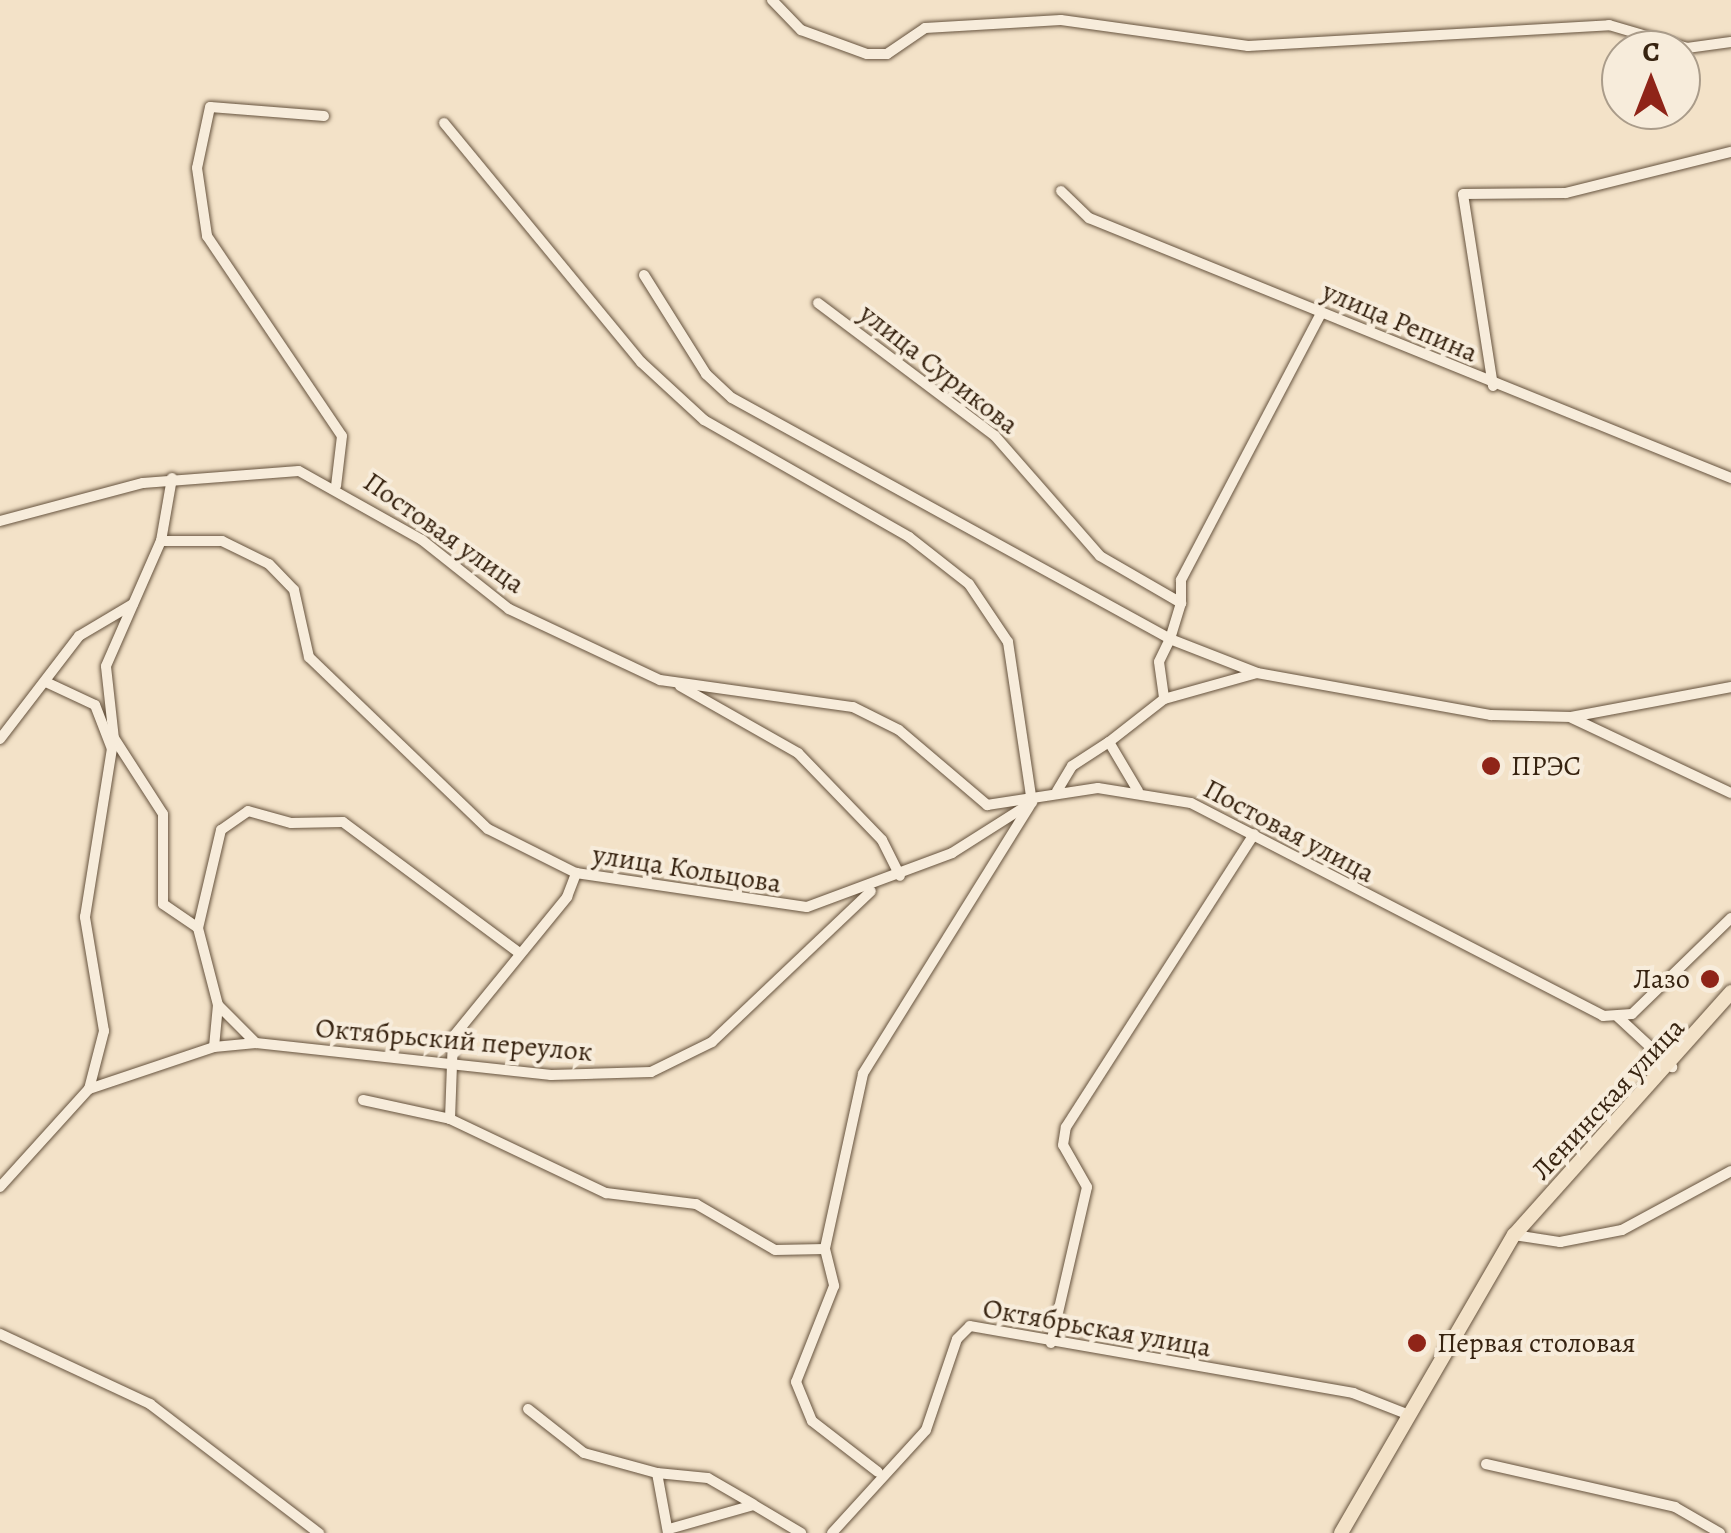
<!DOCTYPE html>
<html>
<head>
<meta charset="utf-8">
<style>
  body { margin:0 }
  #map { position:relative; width:1731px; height:1533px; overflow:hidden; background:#f3e2c8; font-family:Alegreya,serif }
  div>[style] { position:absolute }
  .roads { filter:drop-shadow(0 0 2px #66533e) drop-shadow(0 0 2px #66533e) }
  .minor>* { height:10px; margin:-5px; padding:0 5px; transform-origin:5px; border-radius:5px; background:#f7ecdb }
  .major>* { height:14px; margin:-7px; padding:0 7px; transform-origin:7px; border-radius:7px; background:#f3e2c8 }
  .dots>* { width:28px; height:28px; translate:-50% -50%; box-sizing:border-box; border:5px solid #f7ecdb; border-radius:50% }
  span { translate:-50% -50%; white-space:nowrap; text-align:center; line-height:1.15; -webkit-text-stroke:8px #f7ecdb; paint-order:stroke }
  .street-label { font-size:28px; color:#372310 }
  .poi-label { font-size:28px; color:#372310 }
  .left { translate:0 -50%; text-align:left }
  .right { translate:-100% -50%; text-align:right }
  .north { position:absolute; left:1601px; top:30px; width:100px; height:100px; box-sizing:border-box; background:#f7ecdb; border:2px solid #aa9c8a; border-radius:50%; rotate:0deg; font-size:28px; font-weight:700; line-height:40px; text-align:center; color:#372310 }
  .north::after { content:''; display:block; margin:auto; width:35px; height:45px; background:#8f2418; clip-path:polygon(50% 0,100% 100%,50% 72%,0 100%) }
</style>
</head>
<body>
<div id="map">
  <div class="roads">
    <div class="minor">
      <i style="left:772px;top:0;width:42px;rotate:46deg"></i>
      <i style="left:801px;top:30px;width:70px;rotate:20deg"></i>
      <i style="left:867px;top:54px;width:20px"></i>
      <i style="left:887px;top:54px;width:46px;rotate:-34.4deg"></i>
      <i style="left:925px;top:28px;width:136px;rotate:-3.4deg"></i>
      <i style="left:1061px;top:20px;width:189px;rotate:7.9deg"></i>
      <i style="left:1248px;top:46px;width:362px;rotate:-3.3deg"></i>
      <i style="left:1609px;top:25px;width:81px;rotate:16.4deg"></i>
      <i style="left:1687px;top:48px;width:44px;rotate:-7.8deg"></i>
      <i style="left:324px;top:116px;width:114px;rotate:-175.5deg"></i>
      <i style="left:210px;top:107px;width:62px;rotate:102deg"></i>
      <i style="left:197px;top:168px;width:69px;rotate:81.6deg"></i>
      <i style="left:207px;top:236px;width:241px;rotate:56deg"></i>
      <i style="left:342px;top:436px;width:50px;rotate:96.8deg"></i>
      <i style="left:444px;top:123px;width:310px;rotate:50.5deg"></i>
      <i style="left:641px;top:362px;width:86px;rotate:42.6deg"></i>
      <i style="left:704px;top:420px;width:236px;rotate:29.7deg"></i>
      <i style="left:909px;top:537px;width:76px;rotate:38.1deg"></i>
      <i style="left:969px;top:584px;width:70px;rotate:56.1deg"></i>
      <i style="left:1008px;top:642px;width:162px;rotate:81.5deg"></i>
      <i style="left:1032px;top:802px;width:320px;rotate:121.9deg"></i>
      <i style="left:863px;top:1074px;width:179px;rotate:102.3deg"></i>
      <i style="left:825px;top:1249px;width:38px;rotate:76deg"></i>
      <i style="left:834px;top:1286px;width:103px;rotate:111.6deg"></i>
      <i style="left:796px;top:1382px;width:42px;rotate:67.7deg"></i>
      <i style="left:812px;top:1421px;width:83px;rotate:37.7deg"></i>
      <i style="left:1061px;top:191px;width:39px;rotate:44deg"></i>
      <i style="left:1089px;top:218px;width:693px;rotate:22.05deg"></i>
      <i style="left:644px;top:275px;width:117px;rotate:57.9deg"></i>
      <i style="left:706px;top:374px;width:35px;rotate:43deg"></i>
      <i style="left:732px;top:398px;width:500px;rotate:28.8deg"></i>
      <i style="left:1170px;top:639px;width:25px;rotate:116deg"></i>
      <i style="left:1159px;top:662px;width:37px;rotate:82deg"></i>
      <i style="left:1164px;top:699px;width:70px;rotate:142deg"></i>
      <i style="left:1109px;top:742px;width:57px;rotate:59.4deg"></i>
      <i style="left:818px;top:303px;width:221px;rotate:36.9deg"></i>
      <i style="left:995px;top:436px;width:159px;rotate:48.8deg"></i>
      <i style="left:1100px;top:556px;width:94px;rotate:30.1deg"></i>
      <i style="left:1181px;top:603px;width:38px;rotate:107deg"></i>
      <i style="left:1170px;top:639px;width:93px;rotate:21.3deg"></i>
      <i style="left:1257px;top:673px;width:97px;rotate:164.4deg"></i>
      <i style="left:1493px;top:386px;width:194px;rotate:-98.9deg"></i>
      <i style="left:1463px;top:194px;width:103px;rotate:-0.6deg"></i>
      <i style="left:1566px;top:193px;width:170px;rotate:-14deg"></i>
      <i style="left:0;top:521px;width:148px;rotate:-14.9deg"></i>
      <i style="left:143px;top:483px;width:156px;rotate:-4.4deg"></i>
      <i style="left:299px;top:471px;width:141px;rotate:29.3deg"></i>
      <i style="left:422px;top:540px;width:111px;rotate:38.4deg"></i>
      <i style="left:509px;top:609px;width:167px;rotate:25.2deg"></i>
      <i style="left:660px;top:680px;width:195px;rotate:8deg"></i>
      <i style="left:853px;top:707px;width:51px;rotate:26.6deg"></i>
      <i style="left:899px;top:730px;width:116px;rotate:40.4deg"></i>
      <i style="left:987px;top:805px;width:112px;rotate:-8.7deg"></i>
      <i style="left:1098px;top:788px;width:94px;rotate:9.2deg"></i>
      <i style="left:1191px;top:803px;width:464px;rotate:27.3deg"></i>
      <i style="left:1603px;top:1016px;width:29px;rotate:-4deg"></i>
      <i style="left:1632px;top:1014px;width:138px;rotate:-44.1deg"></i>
      <i style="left:161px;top:541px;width:61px"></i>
      <i style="left:222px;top:541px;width:52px;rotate:26.1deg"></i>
      <i style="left:269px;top:564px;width:36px;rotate:46deg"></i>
      <i style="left:294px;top:590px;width:69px;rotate:77.4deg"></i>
      <i style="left:309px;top:657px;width:248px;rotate:43.9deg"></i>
      <i style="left:488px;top:829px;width:98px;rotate:26.6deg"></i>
      <i style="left:576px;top:873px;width:233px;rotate:8.4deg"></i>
      <i style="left:807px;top:907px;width:155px;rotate:-20.4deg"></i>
      <i style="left:952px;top:853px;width:88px;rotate:-32.4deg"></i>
      <i style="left:1181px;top:603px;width:23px;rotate:-90deg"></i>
      <i style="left:1181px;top:580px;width:301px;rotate:-62.3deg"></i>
      <i style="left:1257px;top:673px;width:238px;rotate:10.2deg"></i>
      <i style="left:1491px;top:715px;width:80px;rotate:1.4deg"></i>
      <i style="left:1571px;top:717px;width:163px;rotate:-10.6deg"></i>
      <i style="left:680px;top:686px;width:136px;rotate:29.6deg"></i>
      <i style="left:798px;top:753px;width:121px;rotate:46deg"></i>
      <i style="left:882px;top:840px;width:40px;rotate:63.4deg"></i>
      <i style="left:1572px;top:718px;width:176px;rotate:25.3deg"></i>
      <i style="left:114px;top:738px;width:90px;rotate:57.2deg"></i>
      <i style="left:163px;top:814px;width:90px;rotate:90deg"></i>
      <i style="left:163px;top:904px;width:42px;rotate:34.4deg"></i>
      <i style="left:0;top:739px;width:130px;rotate:-52.5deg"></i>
      <i style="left:79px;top:636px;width:63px;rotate:-30.7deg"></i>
      <i style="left:114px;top:739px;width:73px;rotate:-96.3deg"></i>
      <i style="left:106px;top:666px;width:137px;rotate:-66.3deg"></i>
      <i style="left:161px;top:541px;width:64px;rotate:-80.1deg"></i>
      <i style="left:1057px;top:791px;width:29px;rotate:-59deg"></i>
      <i style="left:1072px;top:766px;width:44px;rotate:-33deg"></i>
      <i style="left:218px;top:1005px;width:54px;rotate:45deg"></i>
      <i style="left:1618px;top:1017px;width:74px;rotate:42.8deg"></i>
      <i style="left:214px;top:1047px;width:42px;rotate:-84.6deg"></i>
      <i style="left:218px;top:1005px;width:80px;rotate:-104.6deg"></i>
      <i style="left:198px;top:928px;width:101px;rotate:-76.8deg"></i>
      <i style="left:221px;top:830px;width:33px;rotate:-35deg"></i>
      <i style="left:248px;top:811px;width:45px;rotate:15.6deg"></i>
      <i style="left:291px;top:823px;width:52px;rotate:-1.1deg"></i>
      <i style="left:343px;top:822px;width:217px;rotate:36.6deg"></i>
      <i style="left:89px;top:1089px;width:132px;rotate:-18.6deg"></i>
      <i style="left:214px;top:1047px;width:42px;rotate:-5.4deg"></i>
      <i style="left:256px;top:1043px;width:297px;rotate:6.2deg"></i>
      <i style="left:551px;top:1075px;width:100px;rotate:-1.7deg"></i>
      <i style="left:651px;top:1072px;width:68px;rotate:-26.2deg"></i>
      <i style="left:712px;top:1042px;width:219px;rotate:-43.5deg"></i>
      <i style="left:363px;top:1100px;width:89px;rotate:12.3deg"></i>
      <i style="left:450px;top:1119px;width:173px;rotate:25.4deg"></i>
      <i style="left:606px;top:1193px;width:91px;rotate:7deg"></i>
      <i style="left:696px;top:1204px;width:91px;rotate:30.2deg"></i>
      <i style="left:775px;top:1250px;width:50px;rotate:-1.1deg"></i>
      <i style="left:450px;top:1119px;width:82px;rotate:-87.9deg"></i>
      <i style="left:453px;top:1037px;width:181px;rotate:-50.8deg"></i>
      <i style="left:567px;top:897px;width:26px;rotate:-69deg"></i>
      <i style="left:0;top:1187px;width:132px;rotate:-47.8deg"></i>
      <i style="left:89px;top:1089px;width:60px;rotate:-75.5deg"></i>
      <i style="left:104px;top:1031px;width:116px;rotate:-99.5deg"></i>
      <i style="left:85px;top:917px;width:170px;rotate:-80.9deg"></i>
      <i style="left:112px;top:749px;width:47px;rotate:-111.1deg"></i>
      <i style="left:95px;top:705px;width:52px;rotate:-154.9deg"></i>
      <i style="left:1514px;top:1235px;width:47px;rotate:8.7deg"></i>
      <i style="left:1560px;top:1242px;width:63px;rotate:-11deg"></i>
      <i style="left:1622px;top:1230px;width:124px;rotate:-28.4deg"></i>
      <i style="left:0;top:1334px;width:166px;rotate:25deg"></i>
      <i style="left:150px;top:1404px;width:213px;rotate:37.4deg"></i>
      <i style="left:1051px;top:1343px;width:160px;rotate:-77deg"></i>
      <i style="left:1087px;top:1187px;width:48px;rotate:-119.7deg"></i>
      <i style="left:1063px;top:1145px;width:18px;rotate:-81deg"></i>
      <i style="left:1066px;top:1127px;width:348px;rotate:-57.3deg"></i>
      <i style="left:528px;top:1409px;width:71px;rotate:38.2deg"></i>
      <i style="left:584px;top:1453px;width:76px;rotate:15.3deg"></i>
      <i style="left:657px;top:1473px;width:61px;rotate:79.6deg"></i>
      <i style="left:1486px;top:1464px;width:194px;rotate:12.8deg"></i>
      <i style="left:1675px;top:1507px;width:52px;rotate:30deg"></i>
      <i style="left:657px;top:1473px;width:51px;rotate:5.6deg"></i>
      <i style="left:708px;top:1478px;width:52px;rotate:30deg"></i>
      <i style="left:669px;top:1529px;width:88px;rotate:-15.8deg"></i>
      <i style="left:754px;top:1505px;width:55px;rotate:30.8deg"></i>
      <i style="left:832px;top:1533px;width:139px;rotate:-47.6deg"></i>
      <i style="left:926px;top:1430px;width:96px;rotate:-71.2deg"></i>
      <i style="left:957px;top:1339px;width:18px;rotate:-45deg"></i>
      <i style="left:970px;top:1326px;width:389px;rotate:9.9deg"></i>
      <i style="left:1353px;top:1393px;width:58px;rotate:21.3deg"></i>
    </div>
    <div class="major">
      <i style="left:1341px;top:1533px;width:345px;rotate:-59.9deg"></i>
      <i style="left:1514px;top:1235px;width:326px;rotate:-48.2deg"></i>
    </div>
  </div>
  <div class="dots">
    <i style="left:1491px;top:766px;background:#8f2418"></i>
    <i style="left:1710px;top:979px;background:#8f2418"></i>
    <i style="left:1417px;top:1343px;background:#8f2418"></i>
  </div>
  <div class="street-label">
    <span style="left:1400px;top:322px;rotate:23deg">улица Репина</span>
    <span style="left:939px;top:369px;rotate:38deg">улица Сурикова</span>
    <span style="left:444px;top:533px;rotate:35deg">Постовая улица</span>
    <span style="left:1289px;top:831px;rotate:28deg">Постовая улица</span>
    <span style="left:687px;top:869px;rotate:9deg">улица Кольцова</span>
    <span style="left:454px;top:1040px;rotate:5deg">Октябрьский переулок</span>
    <span style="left:1608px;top:1099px;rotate:-47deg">Ленинская улица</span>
    <span style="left:1097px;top:1328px;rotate:10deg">Октябрьская улица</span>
  </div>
  <div class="poi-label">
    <span class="left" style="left:1511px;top:766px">ПРЭС</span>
    <span class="right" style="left:1690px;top:979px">Лазо</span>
    <span class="left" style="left:1437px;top:1343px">Первая столовая</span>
  </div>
  <div class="north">С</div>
</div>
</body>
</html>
